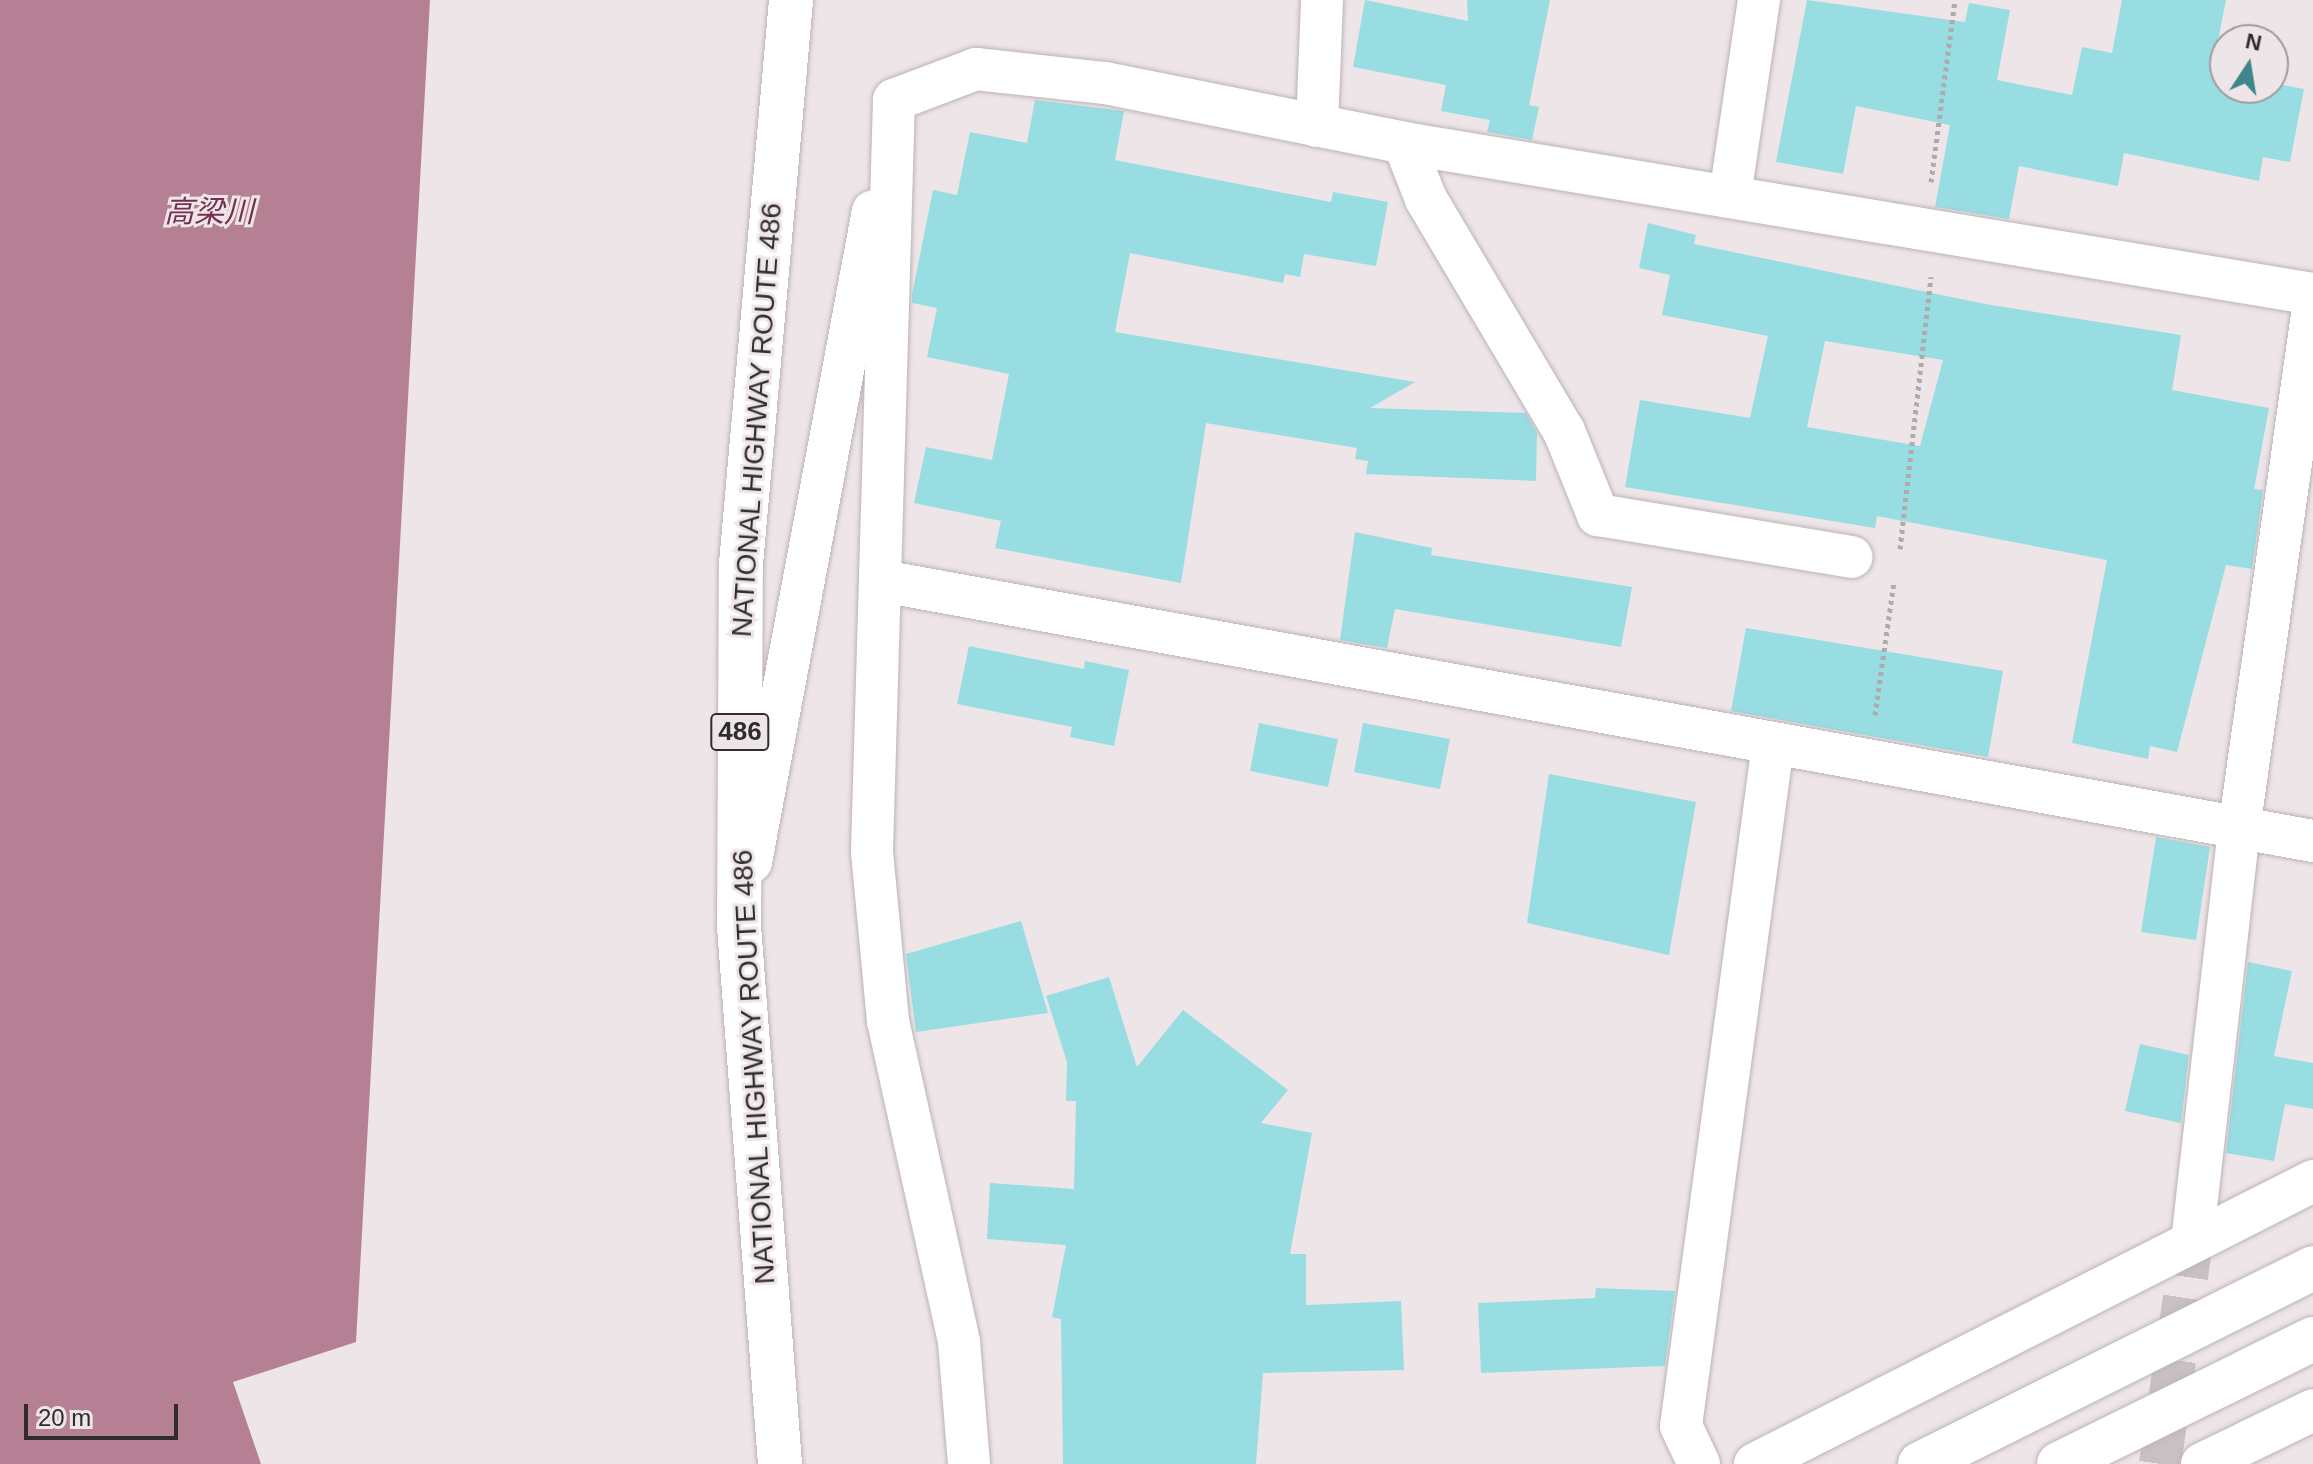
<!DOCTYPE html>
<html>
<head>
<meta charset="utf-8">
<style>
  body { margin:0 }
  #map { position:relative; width:2313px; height:1464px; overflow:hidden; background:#eee5e8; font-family:Arial,"Noto Sans JP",sans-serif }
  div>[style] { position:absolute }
  .water>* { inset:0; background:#b58094 }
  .building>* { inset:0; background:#97dde2 }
  .minor-tunnel>* { height:42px; margin-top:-21px; transform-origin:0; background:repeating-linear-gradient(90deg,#c8c0c3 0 42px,transparent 0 63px) }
  .path>* { height:5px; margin-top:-2.5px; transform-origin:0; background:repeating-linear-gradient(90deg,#b1aaac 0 4px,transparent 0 8px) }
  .roads { filter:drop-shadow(0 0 2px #bcb3b6) drop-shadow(0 0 2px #bcb3b6) }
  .minor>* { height:42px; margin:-21px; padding:0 21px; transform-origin:21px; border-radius:21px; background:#fff }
  .tertiary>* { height:44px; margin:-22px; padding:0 22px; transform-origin:22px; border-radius:22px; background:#fff }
  .trunk>* { height:44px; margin:-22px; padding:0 22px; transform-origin:22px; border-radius:22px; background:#fff }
  span { translate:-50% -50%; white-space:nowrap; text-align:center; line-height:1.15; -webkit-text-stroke:6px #eee5e8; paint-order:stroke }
  .shield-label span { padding:2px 6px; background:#eee5e8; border:2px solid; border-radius:6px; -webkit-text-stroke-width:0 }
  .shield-label { font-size:26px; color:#2f2c2d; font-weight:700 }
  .street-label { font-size:28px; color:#2f2c2d }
  .water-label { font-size:30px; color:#73314e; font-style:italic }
  .north { position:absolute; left:2209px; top:24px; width:80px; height:80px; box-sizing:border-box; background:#eee5e8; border:2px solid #a29b9d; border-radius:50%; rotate:12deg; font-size:22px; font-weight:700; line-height:32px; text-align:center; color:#2f2c2d }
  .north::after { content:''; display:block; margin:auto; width:28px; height:36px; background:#3e868b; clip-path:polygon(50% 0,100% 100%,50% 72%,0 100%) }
  .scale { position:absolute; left:24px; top:1404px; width:154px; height:36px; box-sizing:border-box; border:4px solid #2f2c2d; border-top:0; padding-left:10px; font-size:24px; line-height:28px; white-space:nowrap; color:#2f2c2d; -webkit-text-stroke:6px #eee5e8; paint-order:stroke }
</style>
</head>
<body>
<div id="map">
  <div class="water">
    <i style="clip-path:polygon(0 0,430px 0,356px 1342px,233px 1382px,261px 1464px,0 1464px)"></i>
  </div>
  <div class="building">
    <i style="clip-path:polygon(1365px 0,1468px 21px,1467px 0,1550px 0,1529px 105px,1539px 107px,1532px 140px,1487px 132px,1490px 120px,1441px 111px,1446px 85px,1353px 67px)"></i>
    <i style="clip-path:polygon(1807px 0,1965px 22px,1969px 3px,2010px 10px,1997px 80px,2072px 95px,2082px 47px,2112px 53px,2122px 0,2226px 0,2212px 71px,2225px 73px,2225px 88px,2273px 83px,2304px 89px,2290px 162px,2263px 157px,2259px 181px,2124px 153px,2118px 186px,2019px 166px,2009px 219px,1935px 207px,1950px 125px,1856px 106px,1843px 174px,1776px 162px)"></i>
    <i style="clip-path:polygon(1035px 100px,1124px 111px,1115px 160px,1331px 202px,1333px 192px,1388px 202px,1376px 266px,1304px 254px,1300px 277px,1285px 274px,1283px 283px,1130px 253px,1115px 332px,1415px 382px,1370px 408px,1526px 413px,1537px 433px,1536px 481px,1366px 474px,1368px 461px,1355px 459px,1357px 448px,1206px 423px,1181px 583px,995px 548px,1001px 521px,914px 503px,926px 447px,992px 460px,1009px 374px,927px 357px,937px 308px,912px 303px,912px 295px,933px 190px,957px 195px,970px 132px,1027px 143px)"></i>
    <i style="clip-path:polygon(evenodd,1648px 223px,1696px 235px,1694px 244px,1985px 304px,2181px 335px,2172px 390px,2269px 408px,2254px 489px,2263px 490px,2252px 569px,2226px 565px,2177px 752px,2150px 746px,2148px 759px,2072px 743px,2107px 560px,1877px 516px,1875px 528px,1625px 487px,1640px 400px,1750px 418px,1768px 336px,1662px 315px,1670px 275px,1639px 268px,1648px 223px,1825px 341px,1943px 360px,1920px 446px,1807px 427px,1825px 341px)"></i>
    <i style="clip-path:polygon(1355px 532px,1432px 548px,1431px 555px,1632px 587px,1621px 647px,1395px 609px,1387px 648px,1340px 640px)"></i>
    <i style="clip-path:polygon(1746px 628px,2003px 671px,1988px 757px,1731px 711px)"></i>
    <i style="clip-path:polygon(969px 646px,1084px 669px,1085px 661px,1129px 670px,1114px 746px,1070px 737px,1072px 727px,957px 704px)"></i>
    <i style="clip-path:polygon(1259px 723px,1338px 739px,1328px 787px,1250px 771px)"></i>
    <i style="clip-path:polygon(1363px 723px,1450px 739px,1440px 789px,1354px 772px)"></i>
    <i style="clip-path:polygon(1549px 774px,1696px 802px,1669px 955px,1527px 923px)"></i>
    <i style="clip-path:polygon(2156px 837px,2210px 847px,2196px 940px,2141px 932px)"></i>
    <i style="clip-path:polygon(1021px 921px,1048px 1013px,916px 1032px,906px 954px)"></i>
    <i style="clip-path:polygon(2248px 962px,2292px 971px,2274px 1056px,2313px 1063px,2313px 1109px,2285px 1104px,2274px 1161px,2226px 1153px)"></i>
    <i style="clip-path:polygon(1109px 977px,1137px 1067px,1183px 1010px,1288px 1090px,1261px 1123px,1312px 1133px,1290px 1254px,1306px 1254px,1306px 1305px,1401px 1301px,1404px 1370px,1263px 1373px,1256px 1464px,1063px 1464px,1061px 1319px,1052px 1317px,1066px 1245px,987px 1239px,990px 1183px,1074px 1189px,1076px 1101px,1066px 1101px,1067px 1062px,1046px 996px)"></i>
    <i style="clip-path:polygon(2140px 1044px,2189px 1055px,2181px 1123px,2125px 1111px)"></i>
    <i style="clip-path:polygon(1596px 1288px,1675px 1291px,1665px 1366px,1481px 1373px,1478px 1303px,1595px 1298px)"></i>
  </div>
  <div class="minor-tunnel">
    <i style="left:2160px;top:1464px;width:224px;rotate:-81.8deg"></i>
  </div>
  <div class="path">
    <i style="left:1931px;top:182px;width:184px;rotate:-82.5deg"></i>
    <i style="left:1900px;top:549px;width:274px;rotate:-83.5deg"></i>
    <i style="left:1875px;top:715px;width:134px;rotate:-81.9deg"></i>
  </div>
  <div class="roads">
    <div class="minor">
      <i style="left:894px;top:100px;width:88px;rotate:-20.7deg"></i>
      <i style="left:976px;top:69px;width:130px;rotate:6.2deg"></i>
      <i style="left:1105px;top:83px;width:305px;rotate:11.3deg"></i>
      <i style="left:1404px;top:143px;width:921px;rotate:9.43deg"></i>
      <i style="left:894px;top:100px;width:752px;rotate:91.68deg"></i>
      <i style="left:872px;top:852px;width:170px;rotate:84.6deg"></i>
      <i style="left:888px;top:1021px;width:329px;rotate:77.5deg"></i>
      <i style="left:959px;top:1342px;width:122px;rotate:85.3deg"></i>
      <i style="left:1317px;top:126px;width:126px;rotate:-87.7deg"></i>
      <i style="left:1404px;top:143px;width:60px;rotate:68.6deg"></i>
      <i style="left:1426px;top:199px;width:270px;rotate:59.3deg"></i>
      <i style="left:1564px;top:431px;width:91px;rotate:68deg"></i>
      <i style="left:1598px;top:515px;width:257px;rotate:9.4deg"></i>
      <i style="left:1730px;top:196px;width:198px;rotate:-81.6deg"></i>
      <i style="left:882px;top:581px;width:1454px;rotate:10.3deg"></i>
      <i style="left:751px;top:862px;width:662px;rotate:-79.39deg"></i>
      <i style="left:2192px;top:1242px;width:416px;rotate:-83.5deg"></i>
      <i style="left:2239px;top:829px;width:526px;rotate:-81.92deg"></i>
      <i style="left:1699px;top:1464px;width:42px;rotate:-115.3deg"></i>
      <i style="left:1681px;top:1426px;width:687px;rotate:-82.31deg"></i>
      <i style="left:1755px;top:1464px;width:626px;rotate:-26.89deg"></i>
      <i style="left:2202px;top:1464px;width:123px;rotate:-25.9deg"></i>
    </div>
    <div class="tertiary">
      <i style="left:1920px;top:1464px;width:439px;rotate:-26.5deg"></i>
      <i style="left:2059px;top:1464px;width:283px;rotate:-26.2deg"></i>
    </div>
    <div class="trunk">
      <i style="left:780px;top:1464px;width:540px;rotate:-94.36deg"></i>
      <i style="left:739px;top:926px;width:362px;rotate:-89.7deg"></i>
      <i style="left:741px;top:564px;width:566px;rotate:-84.93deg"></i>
    </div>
  </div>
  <div class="shield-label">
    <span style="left:740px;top:732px">486</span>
  </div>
  <div class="street-label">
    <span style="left:757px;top:420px;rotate:-86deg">NATIONAL HIGHWAY ROUTE 486</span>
    <span style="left:754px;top:1067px;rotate:-93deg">NATIONAL HIGHWAY ROUTE 486</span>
  </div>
  <div class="water-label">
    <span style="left:209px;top:212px">高梁川</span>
  </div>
  <div class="north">N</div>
  <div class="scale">20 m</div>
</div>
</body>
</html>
